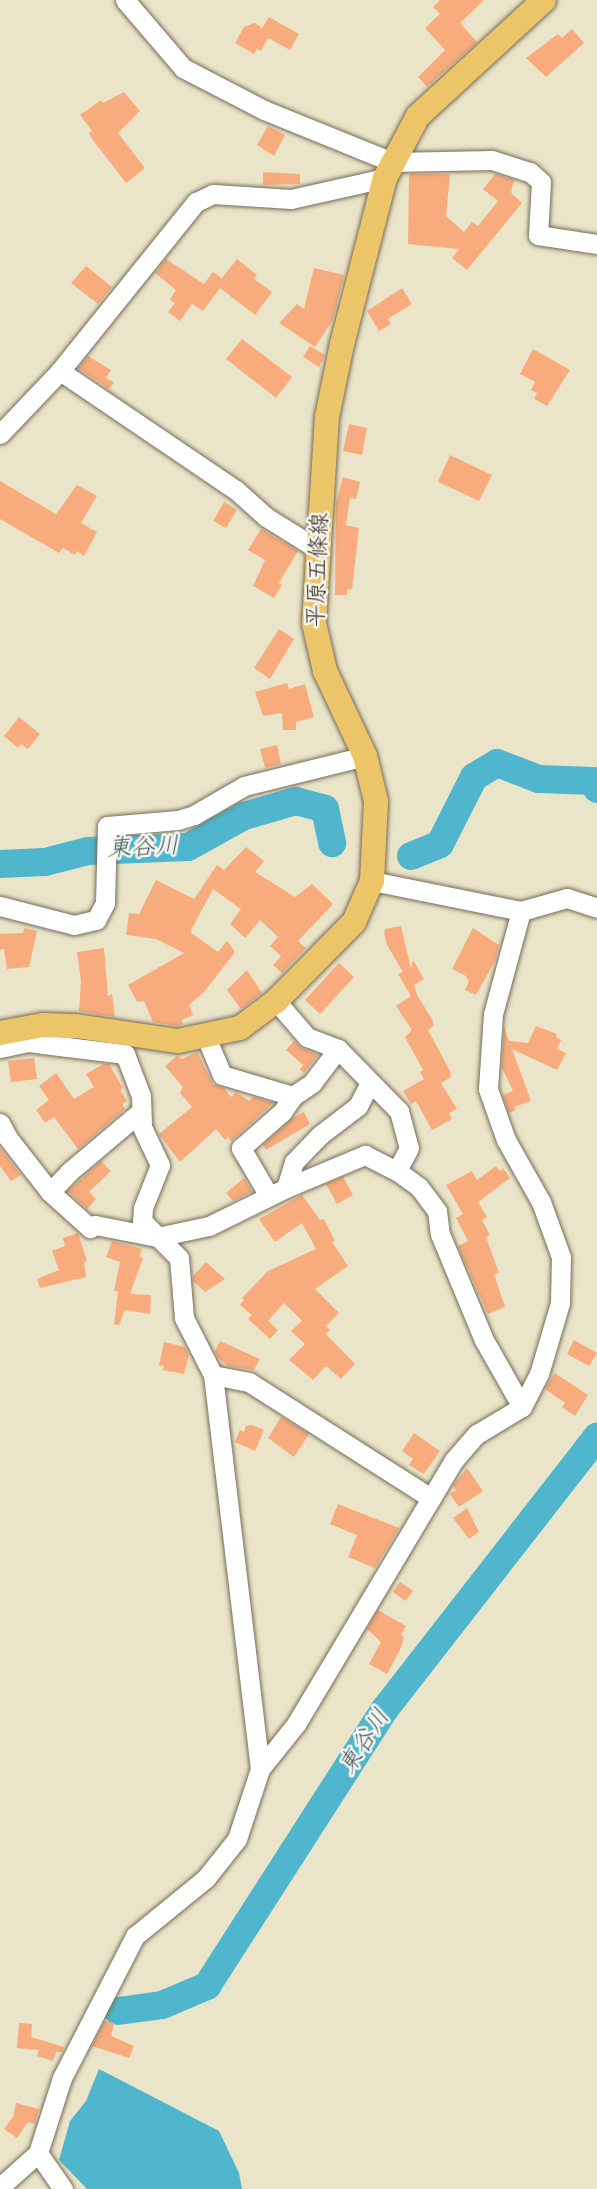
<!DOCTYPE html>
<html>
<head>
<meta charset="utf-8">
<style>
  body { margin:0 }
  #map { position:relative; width:597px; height:2189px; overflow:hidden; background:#eae5c8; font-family:Mynerve,"Klee One",sans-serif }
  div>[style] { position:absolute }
  .water>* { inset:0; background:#4fb6ce }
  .river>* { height:28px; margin:-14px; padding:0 14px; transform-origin:14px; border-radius:14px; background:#4fb6ce }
  .building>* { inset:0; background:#f8ac7d }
  .roads { filter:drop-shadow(0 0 2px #786b5a) drop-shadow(0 0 2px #786b5a) }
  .minor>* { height:19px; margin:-9.5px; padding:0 9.5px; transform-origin:9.5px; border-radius:9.5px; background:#fff }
  .major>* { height:24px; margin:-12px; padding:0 12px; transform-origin:12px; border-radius:12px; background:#ecc569 }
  span { translate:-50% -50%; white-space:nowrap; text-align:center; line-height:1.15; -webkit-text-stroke:5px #f6f6f2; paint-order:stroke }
  .street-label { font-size:23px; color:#3b2a1e }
  .water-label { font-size:24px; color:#425b5c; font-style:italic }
</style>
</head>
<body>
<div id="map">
  <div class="water">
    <i style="clip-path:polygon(99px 2069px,219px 2131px,239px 2173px,242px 2189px,87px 2189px,59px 2160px,70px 2121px,86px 2101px)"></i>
  </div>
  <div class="river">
    <i style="left:411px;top:856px;width:31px;rotate:-22deg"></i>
    <i style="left:440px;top:844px;width:75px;rotate:-63.1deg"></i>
    <i style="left:474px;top:777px;width:27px;rotate:-31deg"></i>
    <i style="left:497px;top:763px;width:45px;rotate:20.9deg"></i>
    <i style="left:539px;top:779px;width:54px;rotate:2.1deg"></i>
    <i style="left:593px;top:781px;width:9px;rotate:63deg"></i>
    <i style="left:0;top:864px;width:45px;rotate:-2.5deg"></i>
    <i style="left:45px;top:862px;width:44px;rotate:-14.3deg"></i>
    <i style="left:88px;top:851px;width:100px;rotate:-2.3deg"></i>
    <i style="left:188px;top:847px;width:64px;rotate:-29deg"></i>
    <i style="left:244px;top:816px;width:54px;rotate:-16.1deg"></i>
    <i style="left:296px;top:801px;width:30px;rotate:15deg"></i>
    <i style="left:325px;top:809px;width:35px;rotate:78deg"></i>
    <i style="left:118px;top:2011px;width:44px;rotate:-7.8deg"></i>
    <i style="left:162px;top:2005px;width:49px;rotate:-22.9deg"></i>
    <i style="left:207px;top:1986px;width:329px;rotate:-57.3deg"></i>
    <i style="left:385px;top:1709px;width:345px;rotate:-52.1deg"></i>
  </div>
  <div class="building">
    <i style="clip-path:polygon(440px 0,484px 0,460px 23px,477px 42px,427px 87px,418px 77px,445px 50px,425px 28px,440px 14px,433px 7px)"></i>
    <i style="clip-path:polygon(269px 17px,299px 34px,290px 50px,268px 38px,261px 51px,257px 49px,254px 54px,235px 43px,244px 27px,255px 23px,262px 28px)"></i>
    <i style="clip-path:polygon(572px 29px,584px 43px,546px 77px,526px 58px,558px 34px,562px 38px)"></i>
    <i style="clip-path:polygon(124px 92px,140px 111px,118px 133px,145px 168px,126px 183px,92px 139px,89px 133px,92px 131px,80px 115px,101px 100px,103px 103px)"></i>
    <i style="clip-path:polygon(268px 126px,285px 135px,274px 156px,257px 145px)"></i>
    <i style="clip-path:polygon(263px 172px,300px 174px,300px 184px,263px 185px)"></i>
    <i style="clip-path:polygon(409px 174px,450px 174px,446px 216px,464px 232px,472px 222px,478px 226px,498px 201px,483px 189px,495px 174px,514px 180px,511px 193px,522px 203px,467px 270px,452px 258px,459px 249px,408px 244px)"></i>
    <i style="clip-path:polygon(166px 259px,204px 284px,213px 272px,222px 278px,237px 259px,257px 275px,254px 279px,272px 292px,255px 315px,220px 288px,203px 311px,192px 304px,180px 321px,168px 312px,175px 303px,170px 300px,176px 290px,155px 273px)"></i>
    <i style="clip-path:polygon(86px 266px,112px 287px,98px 304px,71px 283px)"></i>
    <i style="clip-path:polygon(314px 268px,344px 275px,333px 320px,315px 347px,279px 323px,297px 304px,304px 309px)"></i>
    <i style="clip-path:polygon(402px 288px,412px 304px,388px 319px,391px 324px,379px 331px,367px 311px)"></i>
    <i style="clip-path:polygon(242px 339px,292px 377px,276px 398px,226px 359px)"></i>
    <i style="clip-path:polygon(310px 346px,325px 355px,319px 367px,303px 357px)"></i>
    <i style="clip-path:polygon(533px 349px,570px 370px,547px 406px,534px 399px,537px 393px,531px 390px,535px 382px,520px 374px)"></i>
    <i style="clip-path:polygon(88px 356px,111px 370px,106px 378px,114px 382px,109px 389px,78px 368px)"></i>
    <i style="clip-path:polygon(349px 424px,367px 428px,362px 455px,343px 451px)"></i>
    <i style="clip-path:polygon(450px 455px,492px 475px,479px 501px,438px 482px)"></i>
    <i style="clip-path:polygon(343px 477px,360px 482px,356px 499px,350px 498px,346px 525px,359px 528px,352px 589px,347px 589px,347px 595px,335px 595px,336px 503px)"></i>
    <i style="clip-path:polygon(0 481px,56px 514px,77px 485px,97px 496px,81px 523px,97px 532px,84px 556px,77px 551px,75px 555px,63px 548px,59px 553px,0 519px)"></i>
    <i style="clip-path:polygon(224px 502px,237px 510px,226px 528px,213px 521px)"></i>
    <i style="clip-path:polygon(261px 529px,298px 551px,279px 583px,282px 585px,274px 598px,253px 586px,265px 560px,248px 550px)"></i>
    <i style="clip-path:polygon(279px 629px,294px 639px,270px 679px,254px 668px)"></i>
    <i style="clip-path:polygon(287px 683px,289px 689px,305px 684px,314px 717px,296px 722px,296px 730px,283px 730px,282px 713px,263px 716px,255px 692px)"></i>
    <i style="clip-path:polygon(19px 717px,40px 734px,28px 749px,21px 744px,18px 748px,4px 736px)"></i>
    <i style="clip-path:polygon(277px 745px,281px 764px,265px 768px,260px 749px)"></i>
    <i style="clip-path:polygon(246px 847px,264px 861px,255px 872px,295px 897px,312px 884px,333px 904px,298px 941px,306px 948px,282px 973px,273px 965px,281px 956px,270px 946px,278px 937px,260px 920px,245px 938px,230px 924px,241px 909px,213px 889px,190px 932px,218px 952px,227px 941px,235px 952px,204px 992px,189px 1005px,193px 1015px,182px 1020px,183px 1024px,178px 1026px,153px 1022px,144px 1001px,137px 1002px,128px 985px,184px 953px,156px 939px,126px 935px,129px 913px,139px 914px,156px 880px,194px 899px,217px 865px,224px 870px)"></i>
    <i style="clip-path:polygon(401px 926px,411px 969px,413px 960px,424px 979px,414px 985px,417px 995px,432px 1019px,434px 1026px,428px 1030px,450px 1071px,451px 1077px,441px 1083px,457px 1109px,449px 1113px,452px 1119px,432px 1130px,416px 1101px,411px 1104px,403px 1091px,424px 1079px,420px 1072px,423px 1070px,405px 1037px,412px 1030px,396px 1006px,411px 996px,398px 974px,403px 972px,387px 945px,384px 933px,385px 929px)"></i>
    <i style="clip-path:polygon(24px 928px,37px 931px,29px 967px,7px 969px,4px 949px,0 950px,0 934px,23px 933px)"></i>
    <i style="clip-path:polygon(473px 928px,499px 945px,495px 961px,476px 995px,465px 990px,469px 981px,466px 976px,452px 969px)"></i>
    <i style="clip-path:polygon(104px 948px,108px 996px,112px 994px,115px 1017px,79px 1011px,81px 981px,77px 952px)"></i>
    <i style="clip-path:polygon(339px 963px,354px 977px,320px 1014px,305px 1000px)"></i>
    <i style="clip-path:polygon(247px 970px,262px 993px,241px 1009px,227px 990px)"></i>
    <i style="clip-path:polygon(536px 1026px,557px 1034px,556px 1037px,561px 1040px,557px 1049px,566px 1053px,557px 1070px,512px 1049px,531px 1101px,514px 1107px,516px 1110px,509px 1113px,503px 1095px,513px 1091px,502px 1068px,504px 1028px,509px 1041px,528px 1043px)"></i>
    <i style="clip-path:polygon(294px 1041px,302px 1048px,318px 1055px,304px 1073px,300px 1070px,303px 1065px,286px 1050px)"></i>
    <i style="clip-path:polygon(197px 1052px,213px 1084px,224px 1088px,231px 1097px,236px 1092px,249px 1101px,253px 1097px,273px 1103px,231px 1141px,228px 1137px,225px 1140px,216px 1129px,180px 1162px,159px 1134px,192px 1107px,180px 1093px,183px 1087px,165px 1066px,177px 1056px,182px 1059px)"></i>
    <i style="clip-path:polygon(34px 1058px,37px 1079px,11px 1082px,8px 1061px)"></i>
    <i style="clip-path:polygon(104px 1064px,109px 1064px,123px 1088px,120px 1090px,127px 1101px,122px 1104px,125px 1109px,78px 1149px,54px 1117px,45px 1123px,36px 1110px,49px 1100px,39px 1086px,56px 1073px,74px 1099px,94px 1087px,86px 1074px)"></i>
    <i style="clip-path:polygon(304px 1112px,310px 1124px,266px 1150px,263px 1145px,294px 1117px)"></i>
    <i style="clip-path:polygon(0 1148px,21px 1175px,11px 1181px,0 1166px)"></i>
    <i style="clip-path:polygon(101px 1161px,111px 1171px,89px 1192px,96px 1199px,87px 1209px,68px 1191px)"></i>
    <i style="clip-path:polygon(496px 1166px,500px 1171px,503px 1168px,510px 1178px,478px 1202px,487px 1217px,482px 1220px,490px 1235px,486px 1237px,499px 1273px,494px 1274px,505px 1307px,488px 1314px,458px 1246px,468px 1241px,456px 1218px,463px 1214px,446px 1185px,472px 1171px,477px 1180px)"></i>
    <i style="clip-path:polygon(343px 1177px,353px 1195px,337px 1204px,326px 1184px)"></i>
    <i style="clip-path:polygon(244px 1178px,252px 1191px,233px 1201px,226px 1193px)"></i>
    <i style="clip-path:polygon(302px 1195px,320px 1220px,324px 1219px,335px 1241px,332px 1242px,348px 1266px,315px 1289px,339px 1313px,326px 1326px,330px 1330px,326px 1334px,355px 1364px,341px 1379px,326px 1366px,313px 1380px,289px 1360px,305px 1344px,291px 1331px,302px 1321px,284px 1303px,268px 1321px,278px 1330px,270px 1339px,248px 1319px,252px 1315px,240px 1305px,244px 1300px,242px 1298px,268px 1271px,316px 1249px,302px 1223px,275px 1242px,259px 1219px)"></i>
    <i style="clip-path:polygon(78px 1233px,87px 1261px,84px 1262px,86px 1277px,40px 1288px,37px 1279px,59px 1270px,52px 1251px,65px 1246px,63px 1238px)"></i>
    <i style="clip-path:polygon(112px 1241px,142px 1249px,139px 1257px,143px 1258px,130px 1294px,151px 1295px,150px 1314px,125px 1310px,119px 1325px,114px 1324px,118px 1291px,114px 1291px,120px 1262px,106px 1257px)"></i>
    <i style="clip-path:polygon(206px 1262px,225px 1279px,205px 1292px,193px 1281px,193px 1276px)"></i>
    <i style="clip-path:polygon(574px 1340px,597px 1353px,589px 1366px,567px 1354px)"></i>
    <i style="clip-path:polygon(220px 1341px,260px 1359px,254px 1370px,228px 1366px,218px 1358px,215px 1351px)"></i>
    <i style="clip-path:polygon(164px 1342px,185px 1347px,189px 1355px,184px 1374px,163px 1370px,164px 1366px,159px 1365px)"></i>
    <i style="clip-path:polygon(555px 1373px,588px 1395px,575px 1416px,562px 1407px,565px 1403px,545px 1389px)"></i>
    <i style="clip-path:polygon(281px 1417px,309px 1434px,294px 1457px,268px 1438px)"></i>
    <i style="clip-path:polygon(252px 1425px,264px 1430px,255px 1451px,235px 1442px,240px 1430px,244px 1432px,246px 1426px)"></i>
    <i style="clip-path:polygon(414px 1433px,440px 1451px,424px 1474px,409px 1465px,413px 1459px,402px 1451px)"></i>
    <i style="clip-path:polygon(467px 1468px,483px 1491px,459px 1507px,450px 1494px,456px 1490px,453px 1486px)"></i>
    <i style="clip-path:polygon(338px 1504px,399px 1528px,375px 1568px,348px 1557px,357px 1535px,330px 1524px)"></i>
    <i style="clip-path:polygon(467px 1508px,479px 1532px,469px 1539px,453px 1518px)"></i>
    <i style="clip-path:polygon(400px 1582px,413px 1591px,405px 1601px,393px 1592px)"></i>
    <i style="clip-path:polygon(378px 1610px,406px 1626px,401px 1635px,404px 1637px,400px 1650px,387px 1674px,369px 1664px,381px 1642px,367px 1629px)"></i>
    <i style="clip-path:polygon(105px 2021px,114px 2023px,111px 2036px,134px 2046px,129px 2058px,92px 2046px)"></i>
    <i style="clip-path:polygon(19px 2023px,32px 2024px,31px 2037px,64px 2047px,62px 2052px,56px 2052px,53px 2061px,37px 2056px,39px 2050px,17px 2048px)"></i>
    <i style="clip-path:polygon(16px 2103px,39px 2109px,35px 2124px,28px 2122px,17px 2138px,4px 2129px,13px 2117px)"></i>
  </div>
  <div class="roads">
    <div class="minor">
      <i style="left:125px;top:0;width:89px;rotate:49.5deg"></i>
      <i style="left:183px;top:68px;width:91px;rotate:27.4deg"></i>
      <i style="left:264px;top:110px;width:138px;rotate:22.1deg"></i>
      <i style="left:392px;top:162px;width:100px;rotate:-1.1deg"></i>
      <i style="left:492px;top:160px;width:40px;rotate:18deg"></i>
      <i style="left:530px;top:172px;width:15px;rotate:42deg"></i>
      <i style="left:541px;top:182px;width:53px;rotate:93.2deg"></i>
      <i style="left:538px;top:235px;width:60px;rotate:8.7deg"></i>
      <i style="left:60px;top:371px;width:212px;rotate:34.1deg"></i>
      <i style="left:236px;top:490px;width:40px;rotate:42deg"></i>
      <i style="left:266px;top:517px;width:62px;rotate:31.9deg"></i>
      <i style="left:0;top:434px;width:87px;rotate:-46.4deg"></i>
      <i style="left:60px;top:371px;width:217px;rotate:-51.2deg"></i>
      <i style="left:196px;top:202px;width:19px;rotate:-25deg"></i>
      <i style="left:213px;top:194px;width:78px;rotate:3.7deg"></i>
      <i style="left:291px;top:199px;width:96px;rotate:-12.6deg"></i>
      <i style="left:372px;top:881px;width:152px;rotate:11.4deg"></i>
      <i style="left:521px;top:911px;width:48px;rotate:-15.8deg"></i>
      <i style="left:567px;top:898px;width:32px;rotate:18deg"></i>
      <i style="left:0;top:906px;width:76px;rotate:14.4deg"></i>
      <i style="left:74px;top:925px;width:23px;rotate:-13deg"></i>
      <i style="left:96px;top:920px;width:19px;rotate:-62deg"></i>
      <i style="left:105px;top:903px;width:77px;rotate:-88.5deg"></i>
      <i style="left:107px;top:826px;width:71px;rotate:-4.8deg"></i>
      <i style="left:178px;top:820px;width:17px;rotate:-17deg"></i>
      <i style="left:194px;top:815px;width:58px;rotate:-30.1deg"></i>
      <i style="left:244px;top:786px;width:125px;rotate:-13.9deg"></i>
      <i style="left:276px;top:1001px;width:48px;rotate:49.3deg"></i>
      <i style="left:307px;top:1037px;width:33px;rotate:21deg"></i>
      <i style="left:338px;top:1049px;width:87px;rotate:45.5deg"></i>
      <i style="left:399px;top:1111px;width:38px;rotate:75deg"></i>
      <i style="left:409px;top:1148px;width:26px;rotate:118deg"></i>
      <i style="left:43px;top:1025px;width:19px;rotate:90deg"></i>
      <i style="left:43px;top:1044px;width:83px;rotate:7deg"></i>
      <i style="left:125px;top:1054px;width:45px;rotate:69.1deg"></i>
      <i style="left:141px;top:1096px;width:31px;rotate:88deg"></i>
      <i style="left:142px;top:1127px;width:42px;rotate:64.7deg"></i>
      <i style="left:160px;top:1165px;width:46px;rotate:111.6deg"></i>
      <i style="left:143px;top:1208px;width:13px;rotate:94deg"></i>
      <i style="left:142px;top:1221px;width:52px;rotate:45deg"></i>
      <i style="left:179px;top:1258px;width:60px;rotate:85.2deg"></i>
      <i style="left:184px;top:1318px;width:64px;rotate:63deg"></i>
      <i style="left:213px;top:1375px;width:397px;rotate:83.2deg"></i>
      <i style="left:206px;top:1037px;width:41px;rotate:67.2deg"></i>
      <i style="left:222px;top:1075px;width:74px;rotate:16.5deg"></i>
      <i style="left:293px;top:1096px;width:23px;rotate:-34deg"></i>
      <i style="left:312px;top:1083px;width:43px;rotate:-52.6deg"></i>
      <i style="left:0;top:1048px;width:30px;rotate:-12deg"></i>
      <i style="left:29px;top:1042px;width:14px;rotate:8deg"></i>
      <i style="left:0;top:1123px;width:17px;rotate:62deg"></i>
      <i style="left:8px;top:1138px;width:68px;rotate:52.1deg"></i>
      <i style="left:50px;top:1192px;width:54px;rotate:42deg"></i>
      <i style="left:90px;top:1228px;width:6px;rotate:-31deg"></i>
      <i style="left:95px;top:1225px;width:63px;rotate:11deg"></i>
      <i style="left:157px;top:1237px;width:53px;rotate:-11.9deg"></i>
      <i style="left:209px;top:1226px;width:86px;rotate:-26.3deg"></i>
      <i style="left:286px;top:1188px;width:86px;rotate:-22.7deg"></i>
      <i style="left:365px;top:1155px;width:36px;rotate:27deg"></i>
      <i style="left:397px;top:1171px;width:27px;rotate:36deg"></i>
      <i style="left:419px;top:1187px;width:30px;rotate:53deg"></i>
      <i style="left:437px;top:1211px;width:23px;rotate:83deg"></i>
      <i style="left:440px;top:1234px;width:115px;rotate:67.5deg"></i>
      <i style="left:484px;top:1340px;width:77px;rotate:60.4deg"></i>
      <i style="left:286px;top:1188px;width:27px;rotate:-73deg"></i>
      <i style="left:294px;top:1162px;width:37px;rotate:-46deg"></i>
      <i style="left:320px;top:1135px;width:48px;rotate:-37.3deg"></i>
      <i style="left:358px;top:1106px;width:27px;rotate:-63deg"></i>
      <i style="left:50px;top:1192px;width:28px;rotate:-46deg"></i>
      <i style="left:69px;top:1172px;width:93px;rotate:-40.2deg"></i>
      <i style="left:269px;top:1196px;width:56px;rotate:-120.3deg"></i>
      <i style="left:241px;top:1148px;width:55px;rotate:-41.3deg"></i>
      <i style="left:282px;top:1112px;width:19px;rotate:-55deg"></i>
      <i style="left:213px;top:1375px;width:37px;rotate:11deg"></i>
      <i style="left:249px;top:1382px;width:216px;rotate:32.5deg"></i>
      <i style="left:38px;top:2153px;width:44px;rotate:55.2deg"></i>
      <i style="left:0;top:2187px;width:51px;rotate:-41.8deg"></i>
      <i style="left:38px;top:2153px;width:79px;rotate:-72.3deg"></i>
      <i style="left:62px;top:2078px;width:160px;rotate:-62.8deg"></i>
      <i style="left:135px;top:1936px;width:92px;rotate:-39.2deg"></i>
      <i style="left:206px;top:1878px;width:50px;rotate:-51.5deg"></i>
      <i style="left:237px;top:1839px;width:74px;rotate:-71.8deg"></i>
      <i style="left:260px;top:1769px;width:58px;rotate:-51.3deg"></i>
      <i style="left:296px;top:1724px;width:308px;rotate:-59.1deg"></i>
      <i style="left:454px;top:1460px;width:35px;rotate:-49deg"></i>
      <i style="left:477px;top:1434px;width:52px;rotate:-31deg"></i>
      <i style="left:522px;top:1407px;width:37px;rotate:-63deg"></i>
      <i style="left:539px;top:1374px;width:74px;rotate:-73.5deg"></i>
      <i style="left:560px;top:1303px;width:46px;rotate:-88.8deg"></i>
      <i style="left:561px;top:1257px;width:59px;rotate:-110deg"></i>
      <i style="left:541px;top:1202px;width:71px;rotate:-119.4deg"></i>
      <i style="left:506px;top:1140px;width:54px;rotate:-109.4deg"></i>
      <i style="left:488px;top:1089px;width:75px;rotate:-86.2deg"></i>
      <i style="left:493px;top:1014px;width:107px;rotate:-74.8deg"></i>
    </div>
    <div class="major">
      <i style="left:0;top:1033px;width:44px;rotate:-10.5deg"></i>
      <i style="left:43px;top:1025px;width:33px;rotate:2deg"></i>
      <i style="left:76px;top:1026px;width:103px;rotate:8.4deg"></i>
      <i style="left:178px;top:1041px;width:63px;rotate:-11.8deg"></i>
      <i style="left:240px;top:1028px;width:45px;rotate:-36.9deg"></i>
      <i style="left:276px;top:1001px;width:111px;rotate:-45.4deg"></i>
      <i style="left:354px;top:922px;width:45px;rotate:-66.3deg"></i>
      <i style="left:372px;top:881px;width:80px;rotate:-87.1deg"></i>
      <i style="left:376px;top:801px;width:46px;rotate:-103.7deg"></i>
      <i style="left:365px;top:756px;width:94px;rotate:-115.2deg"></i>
      <i style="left:325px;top:671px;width:49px;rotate:-102.9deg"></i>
      <i style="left:314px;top:623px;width:206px;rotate:-86.4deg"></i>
      <i style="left:327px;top:417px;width:75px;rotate:-78.4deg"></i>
      <i style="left:342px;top:344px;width:171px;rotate:-75.5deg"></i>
      <i style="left:385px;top:178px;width:70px;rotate:-62deg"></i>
      <i style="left:418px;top:116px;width:171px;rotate:-42.6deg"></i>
    </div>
  </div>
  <div class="street-label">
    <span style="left:319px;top:570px;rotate:-88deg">平原五條線</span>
  </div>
  <div class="water-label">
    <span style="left:143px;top:848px;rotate:-3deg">東谷川</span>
    <span style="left:365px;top:1742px;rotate:-57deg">東谷川</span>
  </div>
</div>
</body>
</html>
